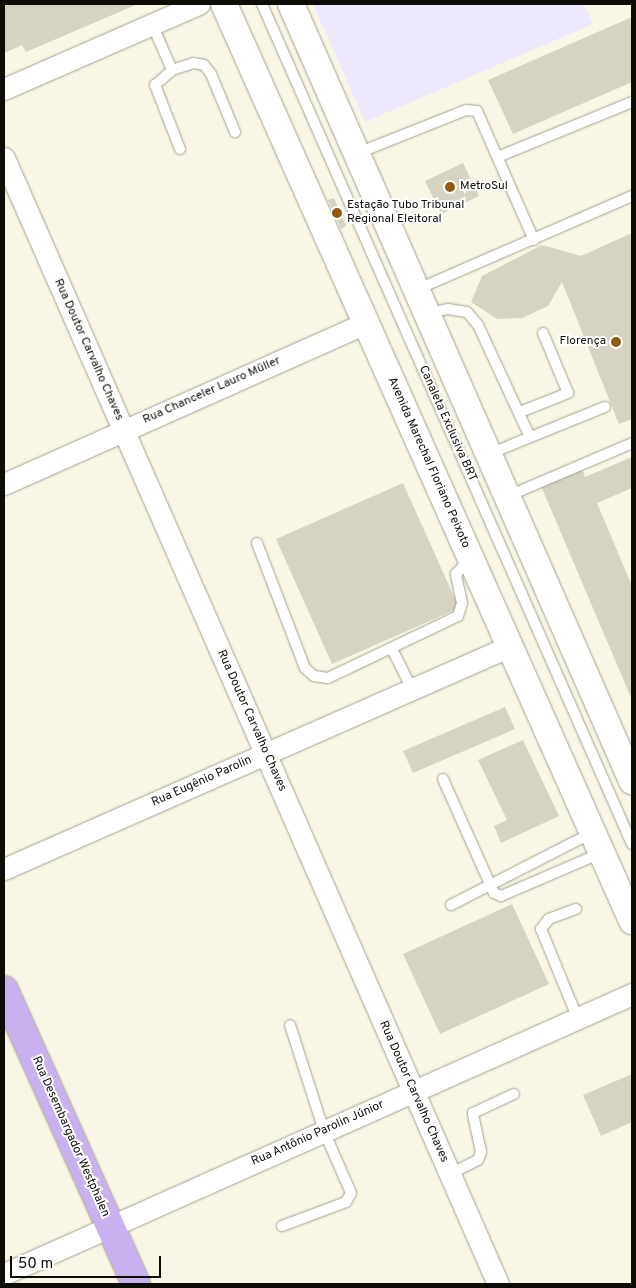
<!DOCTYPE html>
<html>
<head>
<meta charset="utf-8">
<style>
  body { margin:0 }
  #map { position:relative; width:636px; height:1288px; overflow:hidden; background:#f9f6e5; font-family:Overpass,sans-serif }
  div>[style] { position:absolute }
  .industrial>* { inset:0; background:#eee8fe }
  .building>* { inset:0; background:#d6d3c2 }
  .roads { filter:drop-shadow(0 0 1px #a3a090) drop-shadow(0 0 1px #a3a090) }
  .service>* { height:10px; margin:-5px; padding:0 5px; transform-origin:5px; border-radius:5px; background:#fff }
  .minor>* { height:21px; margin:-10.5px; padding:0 10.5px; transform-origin:10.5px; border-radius:10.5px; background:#fff }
  .tertiary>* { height:26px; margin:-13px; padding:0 13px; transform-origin:13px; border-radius:13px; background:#fff }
  .primary>* { height:28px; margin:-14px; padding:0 14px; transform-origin:14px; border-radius:14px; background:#c9b0ee }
  .dots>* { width:14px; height:14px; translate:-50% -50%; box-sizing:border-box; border:2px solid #fff; border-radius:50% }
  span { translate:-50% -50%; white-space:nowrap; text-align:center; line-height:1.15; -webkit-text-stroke:4px #fff; paint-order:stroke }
  .poi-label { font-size:12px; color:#0d0c07 }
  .left { translate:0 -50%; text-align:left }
  .right { translate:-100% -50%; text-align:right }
  .street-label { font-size:12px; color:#0d0c07 }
  .frame { position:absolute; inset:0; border:5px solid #0d0c07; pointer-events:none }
  .scale { position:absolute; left:10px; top:1256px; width:151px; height:22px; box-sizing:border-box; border:2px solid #0d0c07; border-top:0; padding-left:6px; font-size:15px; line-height:18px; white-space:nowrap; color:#0d0c07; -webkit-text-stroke:4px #fff; paint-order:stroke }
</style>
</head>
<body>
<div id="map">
  <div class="industrial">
    <i style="clip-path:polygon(313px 4px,584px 4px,593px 24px,365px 122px)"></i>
  </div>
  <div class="building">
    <i style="clip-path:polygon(4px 4px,138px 4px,26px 52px,22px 45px,4px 53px)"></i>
    <i style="clip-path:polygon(632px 17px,632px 82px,513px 134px,488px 80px)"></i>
    <i style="clip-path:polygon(463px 163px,479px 196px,441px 214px,425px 181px)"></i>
    <i style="clip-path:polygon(334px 198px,346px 226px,341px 229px,328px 200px)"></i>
    <i style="clip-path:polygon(632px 233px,632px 419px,619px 424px,562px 282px,548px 306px,522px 318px,497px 319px,471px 302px,482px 276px,542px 245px,581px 256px)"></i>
    <i style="clip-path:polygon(632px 457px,632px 488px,597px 503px,632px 586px,632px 700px,541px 486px,582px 469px,585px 477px)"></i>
    <i style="clip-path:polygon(403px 483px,459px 608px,332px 664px,276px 539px)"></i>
    <i style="clip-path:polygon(505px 707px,515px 729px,413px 773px,403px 751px)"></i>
    <i style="clip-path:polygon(523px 740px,559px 816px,501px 843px,494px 826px,507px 820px,478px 760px)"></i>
    <i style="clip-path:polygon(512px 904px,549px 984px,440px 1034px,403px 954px)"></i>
    <i style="clip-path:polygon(632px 1074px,632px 1122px,601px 1136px,583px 1095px)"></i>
  </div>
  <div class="roads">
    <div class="service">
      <i style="left:262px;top:4px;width:918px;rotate:66.23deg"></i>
      <i style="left:152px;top:24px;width:50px;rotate:66.5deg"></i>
      <i style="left:180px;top:149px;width:69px;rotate:-111.3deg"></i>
      <i style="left:155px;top:85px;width:23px;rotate:-41deg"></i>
      <i style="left:172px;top:70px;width:22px;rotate:-18deg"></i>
      <i style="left:193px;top:63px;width:11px;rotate:10deg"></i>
      <i style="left:204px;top:65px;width:11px;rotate:52deg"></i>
      <i style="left:211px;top:74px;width:63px;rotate:67.5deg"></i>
      <i style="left:358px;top:153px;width:116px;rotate:-21.7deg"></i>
      <i style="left:466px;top:110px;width:11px;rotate:5deg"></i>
      <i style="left:477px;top:111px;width:141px;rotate:66.2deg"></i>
      <i style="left:500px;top:156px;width:143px;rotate:-22.2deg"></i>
      <i style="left:418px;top:289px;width:233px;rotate:-23.5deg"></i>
      <i style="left:428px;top:313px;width:20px;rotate:-11deg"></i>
      <i style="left:448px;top:309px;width:19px;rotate:9deg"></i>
      <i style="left:467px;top:312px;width:17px;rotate:50deg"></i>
      <i style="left:478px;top:325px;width:123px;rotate:65.1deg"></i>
      <i style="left:520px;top:412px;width:52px;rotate:-21.6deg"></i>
      <i style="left:568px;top:393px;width:65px;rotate:-112.6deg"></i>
      <i style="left:489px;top:454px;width:125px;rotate:-22.1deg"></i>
      <i style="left:508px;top:496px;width:135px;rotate:-23.1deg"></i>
      <i style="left:257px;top:543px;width:134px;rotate:69deg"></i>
      <i style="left:305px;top:668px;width:12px;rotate:42deg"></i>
      <i style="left:314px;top:676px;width:14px;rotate:8deg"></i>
      <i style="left:328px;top:678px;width:144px;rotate:-25.5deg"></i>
      <i style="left:458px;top:616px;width:14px;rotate:-73deg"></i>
      <i style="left:462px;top:603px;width:30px;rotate:-102deg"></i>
      <i style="left:456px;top:574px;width:21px;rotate:-47deg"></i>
      <i style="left:392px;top:649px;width:45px;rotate:63.4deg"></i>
      <i style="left:443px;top:779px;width:125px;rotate:65.9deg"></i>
      <i style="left:494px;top:893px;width:8px;rotate:23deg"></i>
      <i style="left:501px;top:896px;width:109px;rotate:-23.3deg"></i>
      <i style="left:451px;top:905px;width:158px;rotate:-27.1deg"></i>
      <i style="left:576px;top:909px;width:29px;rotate:160deg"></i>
      <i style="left:549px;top:919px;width:13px;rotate:129deg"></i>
      <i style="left:541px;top:929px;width:97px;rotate:67.7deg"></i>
      <i style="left:450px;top:1174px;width:31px;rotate:-27deg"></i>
      <i style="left:478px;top:1160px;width:9px;rotate:-69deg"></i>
      <i style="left:481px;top:1152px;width:40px;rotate:-102deg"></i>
      <i style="left:473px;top:1113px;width:45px;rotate:-24.9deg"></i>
      <i style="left:282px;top:1226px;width:68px;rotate:-20.6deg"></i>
      <i style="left:346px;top:1202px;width:10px;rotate:-61deg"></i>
      <i style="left:351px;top:1193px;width:68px;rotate:-113.5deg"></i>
      <i style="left:324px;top:1131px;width:111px;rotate:-107.8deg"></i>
    </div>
    <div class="minor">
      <i style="left:4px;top:89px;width:213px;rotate:-23.6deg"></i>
      <i style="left:4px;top:158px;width:1230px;rotate:66.31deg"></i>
      <i style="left:4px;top:484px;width:396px;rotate:-24deg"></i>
      <i style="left:4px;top:869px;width:553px;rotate:-23.78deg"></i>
      <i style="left:4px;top:1274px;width:688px;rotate:-24.03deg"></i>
    </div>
    <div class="tertiary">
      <i style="left:224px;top:4px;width:1004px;rotate:66.01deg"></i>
      <i style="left:291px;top:4px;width:849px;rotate:66.3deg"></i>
    </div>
    <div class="primary">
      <i style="left:4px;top:990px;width:322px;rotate:65.8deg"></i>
    </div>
  </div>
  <div class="dots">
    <i style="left:450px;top:187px;background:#915a10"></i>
    <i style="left:337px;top:213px;background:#915a10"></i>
    <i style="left:616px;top:342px;background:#915a10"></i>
  </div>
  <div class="poi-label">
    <span class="left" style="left:460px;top:187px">MetroSul</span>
    <span class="left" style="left:347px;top:213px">Estação Tubo Tribunal<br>Regional Eleitoral</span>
    <span class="right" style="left:606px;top:342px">Florença</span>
  </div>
  <div class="street-label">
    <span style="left:88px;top:350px;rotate:66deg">Rua Doutor Carvalho Chaves</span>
    <span style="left:212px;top:391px;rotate:-24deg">Rua Chanceler Lauro Müller</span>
    <span style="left:447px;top:424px;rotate:66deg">Canaleta Exclusiva BRT</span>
    <span style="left:428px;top:463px;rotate:66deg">Avenida Marechal Floriano Peixoto</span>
    <span style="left:251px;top:721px;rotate:66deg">Rua Doutor Carvalho Chaves</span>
    <span style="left:202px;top:782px;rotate:-24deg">Rua Eugênio Parolin</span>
    <span style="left:413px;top:1092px;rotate:66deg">Rua Doutor Carvalho Chaves</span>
    <span style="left:318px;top:1134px;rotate:-24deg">Rua Antônio Parolin Júnior</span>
    <span style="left:70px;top:1137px;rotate:66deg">Rua Desembargador Westphalen</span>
  </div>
  <div class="frame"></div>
  <div class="scale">50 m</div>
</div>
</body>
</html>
